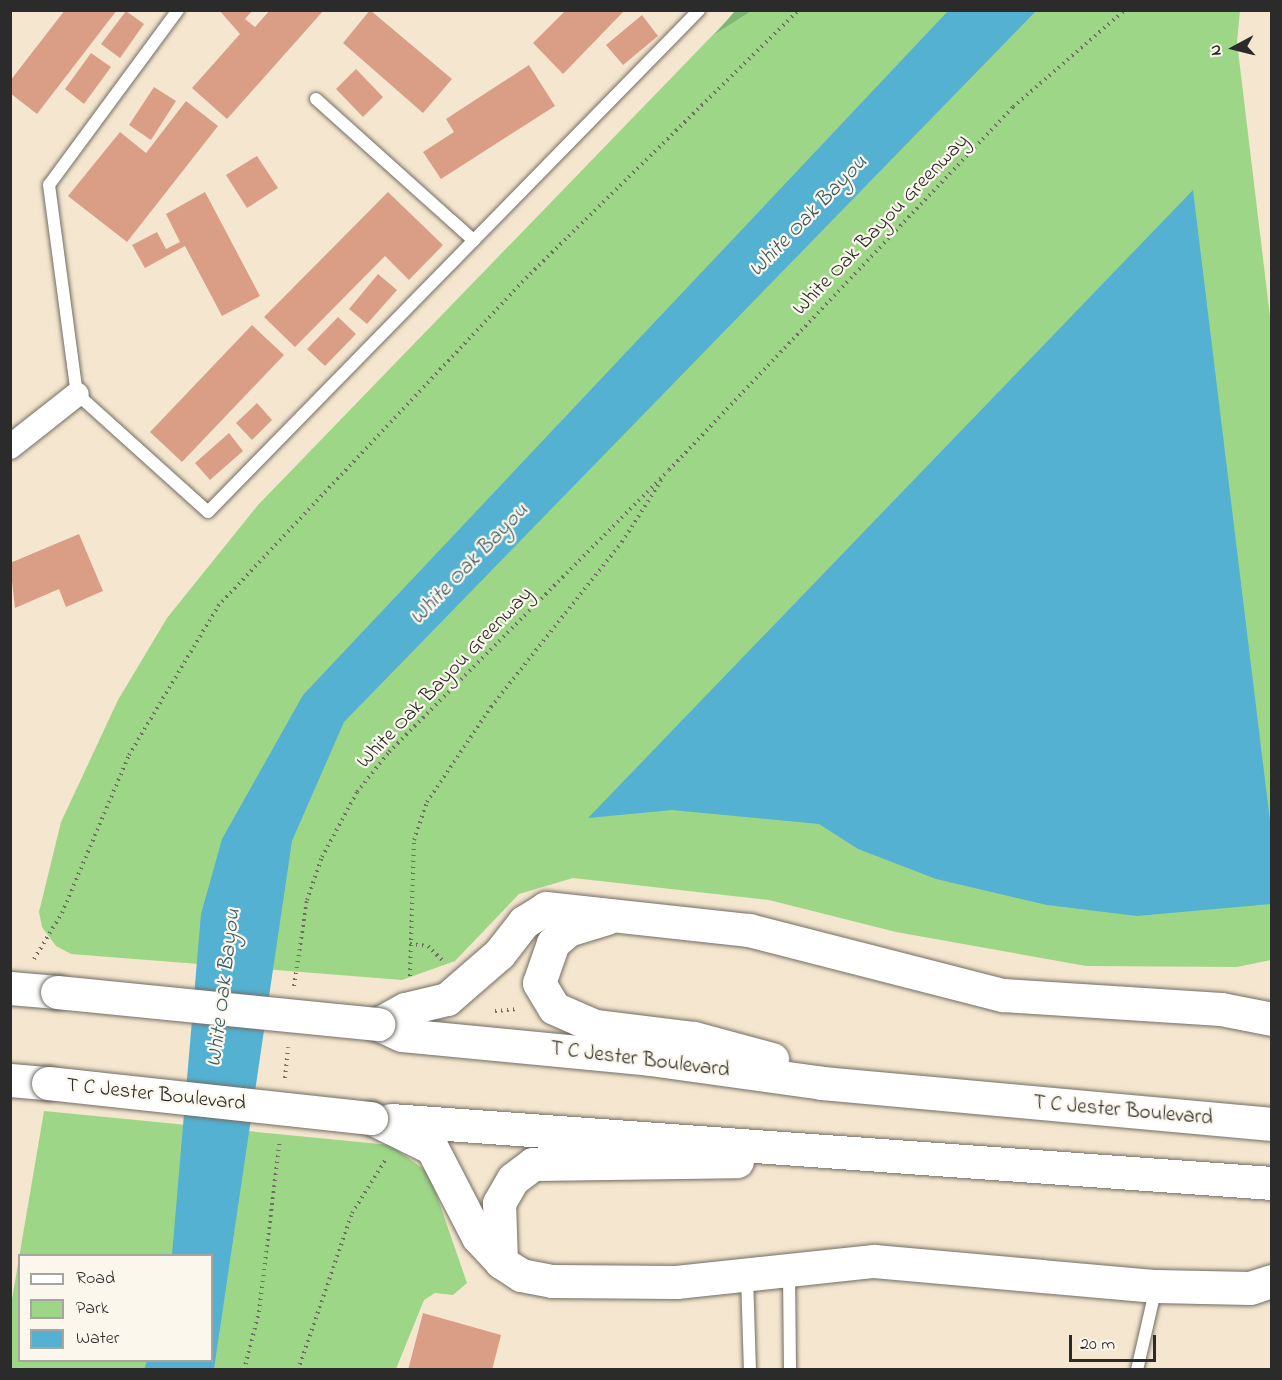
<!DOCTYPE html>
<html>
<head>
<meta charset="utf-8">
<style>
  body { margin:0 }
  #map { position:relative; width:1282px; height:1380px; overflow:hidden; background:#f5e7cf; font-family:"Indie Flower",sans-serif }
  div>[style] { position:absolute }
  .green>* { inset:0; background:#9ed688 }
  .forest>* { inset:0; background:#7eb774 }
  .water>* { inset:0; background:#54b1d2 }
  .building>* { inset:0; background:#da9e87 }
  .path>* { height:4px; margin-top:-2px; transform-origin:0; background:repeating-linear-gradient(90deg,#726d64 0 1.5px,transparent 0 6px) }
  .roads { filter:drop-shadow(0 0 2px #726d64) drop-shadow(0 0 2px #726d64) }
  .service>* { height:12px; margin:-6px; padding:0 6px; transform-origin:6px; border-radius:6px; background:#fff }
  .minor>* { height:24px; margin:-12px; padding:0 12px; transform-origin:12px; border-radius:12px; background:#fff }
  .secondary>* { height:33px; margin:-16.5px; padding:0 16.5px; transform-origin:16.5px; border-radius:16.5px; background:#fff }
  .bridges { filter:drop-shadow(0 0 2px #726d64) drop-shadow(0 0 2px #726d64) }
  .secondary-bridge>* { height:33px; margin:-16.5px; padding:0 16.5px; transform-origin:16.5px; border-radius:16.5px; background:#fff }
  span { translate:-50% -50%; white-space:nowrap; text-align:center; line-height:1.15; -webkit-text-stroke:4.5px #fbf7ec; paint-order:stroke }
  .street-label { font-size:21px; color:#2b2b2b }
  .water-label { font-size:22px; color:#395a65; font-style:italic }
  .frame { position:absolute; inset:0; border:12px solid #2b2b2b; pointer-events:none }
  .legend { position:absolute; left:18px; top:1254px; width:195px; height:108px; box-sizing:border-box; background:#fbf7ec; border:2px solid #a8a59f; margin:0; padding:8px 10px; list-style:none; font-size:18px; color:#2b2b2b }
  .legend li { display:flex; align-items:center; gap:12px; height:30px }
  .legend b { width:30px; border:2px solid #a8a59f }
  .north { position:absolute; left:1204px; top:18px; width:60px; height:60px; -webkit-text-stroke:4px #fbf7ec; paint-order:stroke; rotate:263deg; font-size:16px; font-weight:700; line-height:24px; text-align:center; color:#2b2b2b }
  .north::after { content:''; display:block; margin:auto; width:21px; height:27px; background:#2b2b2b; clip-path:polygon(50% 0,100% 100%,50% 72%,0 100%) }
  .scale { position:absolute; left:1069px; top:1335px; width:87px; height:27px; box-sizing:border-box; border:3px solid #2b2b2b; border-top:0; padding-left:8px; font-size:18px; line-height:21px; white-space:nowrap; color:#2b2b2b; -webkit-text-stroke:4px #fbf7ec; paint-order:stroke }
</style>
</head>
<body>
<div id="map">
  <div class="green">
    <i style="clip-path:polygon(736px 11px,1240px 11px,1237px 42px,1272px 333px,1271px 960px,1237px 967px,1086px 966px,896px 932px,769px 900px,573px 878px,519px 894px,455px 961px,402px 980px,71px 954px,56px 946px,42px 927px,39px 912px,61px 822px,118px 700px,167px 618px,258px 505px)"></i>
    <i style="clip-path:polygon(evenodd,44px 1111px,390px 1145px,429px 1173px,467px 1283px,453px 1295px,435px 1293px,424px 1300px,396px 1369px,11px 1370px,11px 1305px,44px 1111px,20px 1256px,212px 1256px,212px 1360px,20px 1360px,20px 1256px)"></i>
  </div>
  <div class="forest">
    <i style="clip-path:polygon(735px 11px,751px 11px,715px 34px)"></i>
  </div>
  <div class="water">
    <i style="clip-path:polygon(948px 11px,1036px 11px,344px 722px,292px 841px,214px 1369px,144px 1370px,147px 1361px,212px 1360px,212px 1256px,172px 1255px,201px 914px,222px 839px,303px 695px)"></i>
    <i style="clip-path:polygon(1193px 190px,1271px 829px,1271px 904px,1137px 916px,1047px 905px,936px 879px,858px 849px,819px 824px,672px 810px,588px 818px)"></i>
  </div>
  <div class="building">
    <i style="clip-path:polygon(65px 10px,117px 10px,37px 114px,10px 93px,10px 81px)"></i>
    <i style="clip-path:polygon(219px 10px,253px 10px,245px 19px,255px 27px,270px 10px,324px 10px,227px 119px,192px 88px,240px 34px)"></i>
    <i style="clip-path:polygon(370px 10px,452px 79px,423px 113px,343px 43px)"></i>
    <i style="clip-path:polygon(566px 10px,625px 10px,563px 74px,533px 43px)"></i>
    <i style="clip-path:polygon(126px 11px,144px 24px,120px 58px,101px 44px)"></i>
    <i style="clip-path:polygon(642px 15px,658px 36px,623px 65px,606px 45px)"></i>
    <i style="clip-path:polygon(91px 53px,111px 67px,84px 104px,65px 89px)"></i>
    <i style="clip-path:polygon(529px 65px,555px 106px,441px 179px,423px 152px,454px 132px,446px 119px)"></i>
    <i style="clip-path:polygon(356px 69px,383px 97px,363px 117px,336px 89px)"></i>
    <i style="clip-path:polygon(154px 87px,176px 101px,151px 140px,129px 125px)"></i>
    <i style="clip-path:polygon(186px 101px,218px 126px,127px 242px,68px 196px,120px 132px,146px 153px)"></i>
    <i style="clip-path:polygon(257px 156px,278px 188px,247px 208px,226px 175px)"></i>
    <i style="clip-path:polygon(205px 192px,260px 296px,222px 316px,185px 246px,145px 268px,132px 245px,157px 232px,166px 249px,180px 242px,166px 214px)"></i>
    <i style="clip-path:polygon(388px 192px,443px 245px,409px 280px,385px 256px,295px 347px,264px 317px)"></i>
    <i style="clip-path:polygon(378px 274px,397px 290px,367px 324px,349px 309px)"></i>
    <i style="clip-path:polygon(338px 317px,356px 334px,325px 366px,307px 349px)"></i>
    <i style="clip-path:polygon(252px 325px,284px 355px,182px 462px,150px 432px)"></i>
    <i style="clip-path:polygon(257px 403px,272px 420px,252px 440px,236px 423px)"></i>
    <i style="clip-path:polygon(229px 433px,243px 451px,210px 480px,195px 463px)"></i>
    <i style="clip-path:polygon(79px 534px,103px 591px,66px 607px,59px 589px,15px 608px,10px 563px)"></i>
    <i style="clip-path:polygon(423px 1313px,501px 1335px,492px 1370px,408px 1370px)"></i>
  </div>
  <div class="path">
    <i style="left:410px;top:944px;width:18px;rotate:6deg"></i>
    <i style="left:428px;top:946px;width:23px;rotate:45deg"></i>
    <i style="left:34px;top:959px;width:54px;rotate:-58.7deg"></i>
    <i style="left:62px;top:913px;width:172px;rotate:-67deg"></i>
    <i style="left:129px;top:755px;width:174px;rotate:-59.1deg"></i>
    <i style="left:218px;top:606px;width:450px;rotate:-46.8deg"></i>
    <i style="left:526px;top:278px;width:383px;rotate:-44.5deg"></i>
    <i style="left:410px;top:976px;width:136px;rotate:-88.3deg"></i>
    <i style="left:414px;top:840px;width:40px;rotate:-71.1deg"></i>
    <i style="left:427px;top:802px;width:115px;rotate:-56deg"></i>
    <i style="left:491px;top:707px;width:211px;rotate:-51.6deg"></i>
    <i style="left:622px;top:542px;width:76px;rotate:-57.4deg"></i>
    <i style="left:294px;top:986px;width:87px;rotate:-81.4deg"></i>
    <i style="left:307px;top:900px;width:46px;rotate:-70.8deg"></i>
    <i style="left:322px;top:857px;width:74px;rotate:-61.7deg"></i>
    <i style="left:357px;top:792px;width:51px;rotate:-51.3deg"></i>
    <i style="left:389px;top:752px;width:397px;rotate:-45.2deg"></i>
    <i style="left:669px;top:470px;width:500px;rotate:-46.54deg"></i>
    <i style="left:1013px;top:107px;width:148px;rotate:-40.9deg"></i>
    <i style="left:495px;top:1011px;width:23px;rotate:-5deg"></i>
    <i style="left:285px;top:1078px;width:31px;rotate:-84deg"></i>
    <i style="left:244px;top:1370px;width:60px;rotate:-75.5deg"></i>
    <i style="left:259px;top:1312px;width:174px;rotate:-83.1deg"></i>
    <i style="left:298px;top:1370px;width:166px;rotate:-71deg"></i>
    <i style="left:352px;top:1213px;width:64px;rotate:-57.8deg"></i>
  </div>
  <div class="roads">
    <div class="service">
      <i style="left:178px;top:10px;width:217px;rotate:126.4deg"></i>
      <i style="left:49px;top:185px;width:211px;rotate:82.4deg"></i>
      <i style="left:77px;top:394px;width:176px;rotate:42deg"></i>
      <i style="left:208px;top:512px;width:702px;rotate:-45.63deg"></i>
      <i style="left:316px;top:99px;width:212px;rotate:41.9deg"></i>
      <i style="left:789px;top:1272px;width:98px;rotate:89.4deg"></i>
      <i style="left:747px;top:1276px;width:94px;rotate:88.2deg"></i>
      <i style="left:1137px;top:1370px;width:85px;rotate:-77.1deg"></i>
    </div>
    <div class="minor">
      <i style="left:10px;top:447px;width:85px;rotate:-38.3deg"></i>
    </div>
    <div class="secondary">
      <i style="left:607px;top:918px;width:41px;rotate:162.9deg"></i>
      <i style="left:568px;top:930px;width:20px;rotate:139deg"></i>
      <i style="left:553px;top:943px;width:42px;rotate:109.3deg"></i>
      <i style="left:539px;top:983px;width:29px;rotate:59deg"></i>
      <i style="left:554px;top:1008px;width:45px;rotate:23.7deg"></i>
      <i style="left:595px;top:1026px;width:100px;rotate:6.9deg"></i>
      <i style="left:694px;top:1038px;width:81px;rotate:15.1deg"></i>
      <i style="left:10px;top:988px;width:47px;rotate:4.9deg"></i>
      <i style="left:378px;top:1024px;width:31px;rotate:-29deg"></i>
      <i style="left:405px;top:1009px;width:43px;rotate:-13.4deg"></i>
      <i style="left:447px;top:999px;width:69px;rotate:-40.9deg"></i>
      <i style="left:499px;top:954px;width:41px;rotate:-52deg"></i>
      <i style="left:524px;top:922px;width:26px;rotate:-32deg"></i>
      <i style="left:546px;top:908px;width:204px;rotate:6.2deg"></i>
      <i style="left:749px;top:930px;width:262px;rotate:14.4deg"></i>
      <i style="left:1003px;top:995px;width:218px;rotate:3.7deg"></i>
      <i style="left:1221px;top:1009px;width:52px;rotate:11.1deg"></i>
      <i style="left:378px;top:1024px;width:26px;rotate:25deg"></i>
      <i style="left:402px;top:1035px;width:249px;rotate:5.5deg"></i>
      <i style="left:650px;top:1059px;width:174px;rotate:7.9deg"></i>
      <i style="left:822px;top:1083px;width:452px;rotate:5.2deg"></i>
      <i style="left:10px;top:1080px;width:38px;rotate:5deg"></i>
      <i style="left:371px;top:1118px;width:68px;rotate:26.2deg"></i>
      <i style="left:432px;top:1148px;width:100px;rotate:62.7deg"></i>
      <i style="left:478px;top:1237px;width:34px;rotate:47deg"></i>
      <i style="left:501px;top:1262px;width:24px;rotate:33deg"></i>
      <i style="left:521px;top:1275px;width:32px;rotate:11deg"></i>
      <i style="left:552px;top:1281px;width:124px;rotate:0.5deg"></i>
      <i style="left:676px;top:1282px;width:199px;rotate:-6.1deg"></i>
      <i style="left:874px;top:1261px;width:283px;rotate:5.1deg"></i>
      <i style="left:1156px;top:1286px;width:94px;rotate:1.2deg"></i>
      <i style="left:1250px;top:1288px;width:23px;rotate:-18deg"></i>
      <i style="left:391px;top:1120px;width:883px;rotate:4.09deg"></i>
      <i style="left:501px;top:1262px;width:59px;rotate:-91.9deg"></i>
      <i style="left:499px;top:1203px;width:28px;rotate:-60deg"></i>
      <i style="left:513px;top:1179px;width:25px;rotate:-37deg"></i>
      <i style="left:533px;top:1164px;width:204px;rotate:-0.8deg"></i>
    </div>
  </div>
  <div class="bridges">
    <div class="secondary-bridge">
      <i style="left:57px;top:992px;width:323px;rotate:5.7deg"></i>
      <i style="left:48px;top:1083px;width:325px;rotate:6.2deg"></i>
    </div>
  </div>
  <div class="street-label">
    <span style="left:881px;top:225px;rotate:-46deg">White Oak Bayou Greenway</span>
    <span style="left:445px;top:678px;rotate:-46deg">White Oak Bayou Greenway</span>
    <span style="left:640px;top:1060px;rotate:7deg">T C Jester Boulevard</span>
    <span style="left:156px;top:1095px;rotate:6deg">T C Jester Boulevard</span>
    <span style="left:1123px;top:1111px;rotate:5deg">T C Jester Boulevard</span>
  </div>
  <div class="water-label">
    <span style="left:809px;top:217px;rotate:-46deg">White Oak Bayou</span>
    <span style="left:470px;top:565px;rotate:-46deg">White Oak Bayou</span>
    <span style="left:225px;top:988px;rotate:-83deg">White Oak Bayou</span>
  </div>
  <div class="frame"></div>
  <ul class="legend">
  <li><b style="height:8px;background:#fff"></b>Road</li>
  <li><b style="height:16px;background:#9ed688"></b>Park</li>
  <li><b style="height:16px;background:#54b1d2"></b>Water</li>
  </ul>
  <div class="north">N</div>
  <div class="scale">20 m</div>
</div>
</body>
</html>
